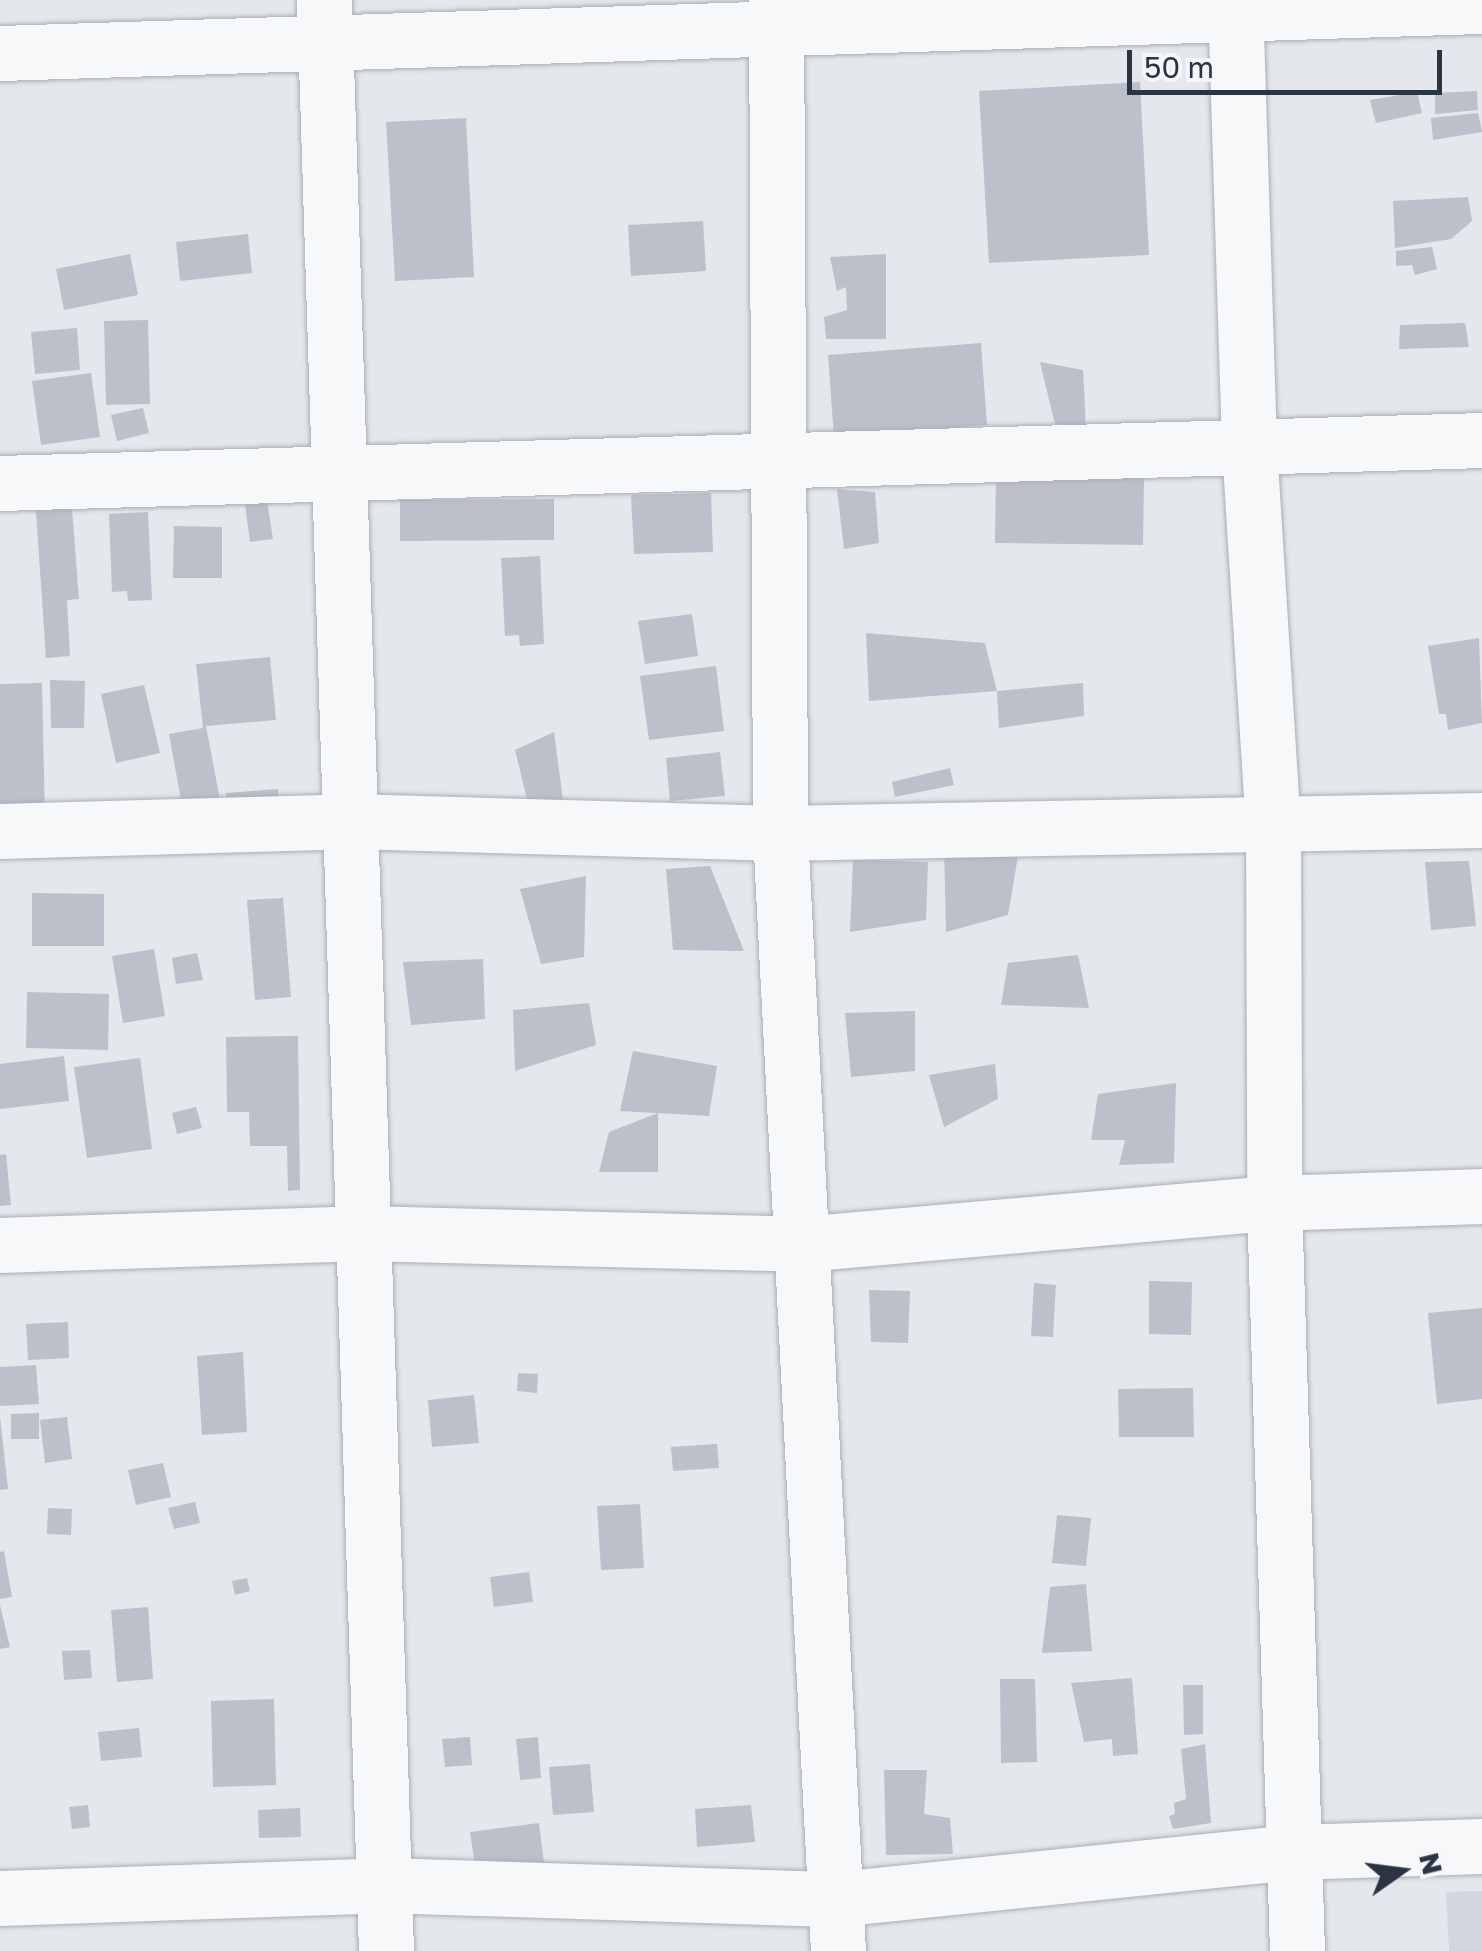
<!DOCTYPE html>
<html>
<head>
<meta charset="utf-8">
<style>
  body { margin:0 }
  #map { position:relative; width:1482px; height:1951px; overflow:hidden; background:#e4e7ec; font-family:"Golos Text",sans-serif }
  div>[style] { position:absolute }
  .built>* { inset:0; background:#d2d6de }
  .building>* { inset:0; background:#bbc0ca }
  .roads { filter:drop-shadow(0 0 2px #a9aeb7) drop-shadow(0 0 2px #a9aeb7) }
  .minor>* { height:55px; margin:-27.5px; padding:0 27.5px; transform-origin:27.5px; border-radius:27.5px; background:#f7f8fa }
  span { translate:-50% -50%; white-space:nowrap; text-align:center; line-height:1.15; -webkit-text-stroke:8px #f4f6f9; paint-order:stroke }
  .north { position:absolute; left:1352px; top:1821px; width:100px; height:100px; -webkit-text-stroke:8px #f4f6f9; paint-order:stroke; rotate:76deg; font-size:28px; font-weight:700; line-height:40px; text-align:center; color:#2b3445 }
  .north::after { content:''; display:block; margin:auto; width:35px; height:45px; background:#2b3445; clip-path:polygon(50% 0,100% 100%,50% 72%,0 100%) }
  .scale { position:absolute; left:1127px; top:50px; width:315px; height:45px; box-sizing:border-box; border:5px solid #2b3445; border-top:0; padding-left:12px; font-size:30px; line-height:35px; white-space:nowrap; color:#2b3445; -webkit-text-stroke:8px #f4f6f9; paint-order:stroke }
</style>
</head>
<body>
<div id="map">
  <div class="built">
    <i style="clip-path:polygon(1482px 1891px,1482px 1951px,1449px 1951px,1446px 1892px)"></i>
  </div>
  <div class="building">
    <i style="clip-path:polygon(1140px 82px,1149px 255px,989px 263px,979px 91px)"></i>
    <i style="clip-path:polygon(1477px 91px,1478px 110px,1435px 114px,1435px 93px)"></i>
    <i style="clip-path:polygon(1417px 92px,1422px 113px,1376px 123px,1370px 100px)"></i>
    <i style="clip-path:polygon(1478px 113px,1482px 132px,1433px 140px,1431px 118px)"></i>
    <i style="clip-path:polygon(466px 118px,474px 277px,395px 281px,386px 122px)"></i>
    <i style="clip-path:polygon(1468px 197px,1472px 221px,1451px 239px,1395px 248px,1393px 201px)"></i>
    <i style="clip-path:polygon(703px 221px,706px 271px,631px 276px,628px 225px)"></i>
    <i style="clip-path:polygon(248px 234px,252px 273px,180px 281px,176px 242px)"></i>
    <i style="clip-path:polygon(1432px 247px,1437px 269px,1415px 275px,1412px 265px,1396px 266px,1396px 251px)"></i>
    <i style="clip-path:polygon(130px 254px,138px 295px,64px 310px,56px 269px)"></i>
    <i style="clip-path:polygon(886px 254px,886px 339px,826px 339px,824px 317px,847px 310px,846px 287px,837px 291px,830px 257px)"></i>
    <i style="clip-path:polygon(148px 320px,150px 404px,106px 405px,104px 321px)"></i>
    <i style="clip-path:polygon(1465px 323px,1469px 347px,1399px 349px,1400px 325px)"></i>
    <i style="clip-path:polygon(77px 328px,80px 370px,35px 374px,31px 332px)"></i>
    <i style="clip-path:polygon(981px 343px,987px 425px,834px 438px,828px 355px)"></i>
    <i style="clip-path:polygon(1040px 362px,1083px 370px,1086px 428px,1055px 424px)"></i>
    <i style="clip-path:polygon(91px 373px,100px 437px,41px 445px,32px 381px)"></i>
    <i style="clip-path:polygon(143px 408px,149px 433px,117px 441px,111px 415px)"></i>
    <i style="clip-path:polygon(996px 473px,1144px 475px,1143px 545px,995px 543px)"></i>
    <i style="clip-path:polygon(837px 489px,875px 492px,879px 543px,844px 549px)"></i>
    <i style="clip-path:polygon(711px 493px,713px 552px,634px 554px,631px 495px)"></i>
    <i style="clip-path:polygon(71px 496px,79px 599px,67px 600px,70px 656px,46px 658px,35px 498px)"></i>
    <i style="clip-path:polygon(554px 499px,554px 540px,400px 541px,400px 500px)"></i>
    <i style="clip-path:polygon(267px 501px,273px 539px,250px 542px,245px 504px)"></i>
    <i style="clip-path:polygon(148px 512px,152px 600px,128px 601px,127px 591px,112px 592px,109px 514px)"></i>
    <i style="clip-path:polygon(174px 526px,222px 527px,222px 578px,173px 578px)"></i>
    <i style="clip-path:polygon(540px 556px,544px 644px,520px 646px,519px 635px,505px 636px,501px 558px)"></i>
    <i style="clip-path:polygon(692px 614px,698px 656px,645px 664px,638px 621px)"></i>
    <i style="clip-path:polygon(866px 633px,985px 643px,997px 691px,869px 701px)"></i>
    <i style="clip-path:polygon(1479px 638px,1482px 723px,1448px 730px,1446px 714px,1439px 714px,1428px 646px)"></i>
    <i style="clip-path:polygon(270px 657px,276px 720px,206px 726px,221px 805px,183px 811px,169px 734px,203px 728px,196px 664px)"></i>
    <i style="clip-path:polygon(716px 666px,724px 731px,649px 740px,640px 676px)"></i>
    <i style="clip-path:polygon(50px 680px,85px 681px,84px 728px,51px 728px)"></i>
    <i style="clip-path:polygon(42px 683px,45px 821px,0 822px,0 684px)"></i>
    <i style="clip-path:polygon(1083px 683px,1084px 716px,999px 728px,997px 691px)"></i>
    <i style="clip-path:polygon(144px 685px,160px 753px,116px 763px,101px 694px)"></i>
    <i style="clip-path:polygon(554px 732px,563px 800px,528px 803px,515px 750px)"></i>
    <i style="clip-path:polygon(720px 752px,725px 796px,670px 801px,666px 758px)"></i>
    <i style="clip-path:polygon(950px 768px,954px 785px,895px 797px,892px 782px)"></i>
    <i style="clip-path:polygon(278px 789px,279px 807px,227px 812px,226px 793px)"></i>
    <i style="clip-path:polygon(1020px 844px,1008px 915px,946px 932px,944px 846px)"></i>
    <i style="clip-path:polygon(853px 860px,928px 862px,926px 920px,850px 932px)"></i>
    <i style="clip-path:polygon(1469px 861px,1476px 926px,1431px 930px,1425px 862px)"></i>
    <i style="clip-path:polygon(710px 866px,744px 951px,673px 950px,666px 869px)"></i>
    <i style="clip-path:polygon(586px 876px,584px 957px,541px 964px,520px 889px)"></i>
    <i style="clip-path:polygon(32px 893px,104px 894px,104px 946px,32px 946px)"></i>
    <i style="clip-path:polygon(283px 898px,291px 997px,255px 1000px,247px 900px)"></i>
    <i style="clip-path:polygon(154px 949px,165px 1016px,123px 1023px,112px 956px)"></i>
    <i style="clip-path:polygon(197px 953px,203px 980px,176px 984px,172px 958px)"></i>
    <i style="clip-path:polygon(1078px 955px,1089px 1008px,1001px 1005px,1008px 963px)"></i>
    <i style="clip-path:polygon(483px 959px,485px 1019px,411px 1025px,403px 962px)"></i>
    <i style="clip-path:polygon(27px 992px,109px 994px,108px 1050px,26px 1048px)"></i>
    <i style="clip-path:polygon(589px 1003px,596px 1045px,515px 1071px,513px 1010px)"></i>
    <i style="clip-path:polygon(915px 1011px,915px 1071px,851px 1077px,845px 1013px)"></i>
    <i style="clip-path:polygon(298px 1036px,300px 1190px,288px 1191px,287px 1146px,250px 1146px,249px 1112px,227px 1112px,226px 1037px)"></i>
    <i style="clip-path:polygon(633px 1051px,717px 1066px,709px 1116px,620px 1111px)"></i>
    <i style="clip-path:polygon(64px 1056px,69px 1101px,0 1109px,0 1064px)"></i>
    <i style="clip-path:polygon(140px 1058px,152px 1149px,87px 1158px,74px 1067px)"></i>
    <i style="clip-path:polygon(995px 1064px,998px 1099px,944px 1127px,929px 1075px)"></i>
    <i style="clip-path:polygon(1176px 1083px,1174px 1163px,1119px 1165px,1125px 1140px,1091px 1140px,1098px 1094px)"></i>
    <i style="clip-path:polygon(196px 1107px,202px 1128px,177px 1134px,172px 1113px)"></i>
    <i style="clip-path:polygon(658px 1113px,658px 1172px,599px 1172px,609px 1132px)"></i>
    <i style="clip-path:polygon(6px 1154px,11px 1205px,0 1206px,0 1155px)"></i>
    <i style="clip-path:polygon(1149px 1281px,1192px 1282px,1191px 1335px,1149px 1334px)"></i>
    <i style="clip-path:polygon(1034px 1283px,1056px 1285px,1053px 1337px,1031px 1336px)"></i>
    <i style="clip-path:polygon(869px 1290px,910px 1291px,908px 1343px,871px 1342px)"></i>
    <i style="clip-path:polygon(1482px 1308px,1482px 1399px,1437px 1404px,1428px 1313px)"></i>
    <i style="clip-path:polygon(68px 1322px,69px 1358px,28px 1360px,26px 1324px)"></i>
    <i style="clip-path:polygon(243px 1352px,247px 1432px,202px 1435px,197px 1356px)"></i>
    <i style="clip-path:polygon(36px 1365px,39px 1404px,0 1406px,0 1367px)"></i>
    <i style="clip-path:polygon(518px 1373px,538px 1374px,537px 1393px,517px 1391px)"></i>
    <i style="clip-path:polygon(1193px 1388px,1194px 1437px,1119px 1437px,1118px 1389px)"></i>
    <i style="clip-path:polygon(474px 1395px,479px 1443px,432px 1447px,428px 1400px)"></i>
    <i style="clip-path:polygon(39px 1413px,39px 1439px,11px 1439px,11px 1414px)"></i>
    <i style="clip-path:polygon(0 1417px,8px 1489px,0 1490px)"></i>
    <i style="clip-path:polygon(67px 1417px,72px 1459px,45px 1463px,40px 1420px)"></i>
    <i style="clip-path:polygon(717px 1444px,719px 1468px,673px 1471px,671px 1447px)"></i>
    <i style="clip-path:polygon(163px 1463px,171px 1497px,136px 1505px,128px 1470px)"></i>
    <i style="clip-path:polygon(195px 1502px,200px 1523px,174px 1529px,168px 1508px)"></i>
    <i style="clip-path:polygon(640px 1504px,644px 1568px,601px 1570px,597px 1506px)"></i>
    <i style="clip-path:polygon(48px 1508px,72px 1509px,71px 1535px,47px 1534px)"></i>
    <i style="clip-path:polygon(1057px 1515px,1091px 1518px,1086px 1566px,1052px 1563px)"></i>
    <i style="clip-path:polygon(4px 1551px,12px 1597px,0 1599px,0 1552px)"></i>
    <i style="clip-path:polygon(529px 1572px,533px 1602px,494px 1607px,490px 1577px)"></i>
    <i style="clip-path:polygon(247px 1578px,250px 1591px,235px 1595px,232px 1581px)"></i>
    <i style="clip-path:polygon(1086px 1584px,1092px 1651px,1042px 1653px,1050px 1587px)"></i>
    <i style="clip-path:polygon(0 1605px,10px 1647px,0 1649px)"></i>
    <i style="clip-path:polygon(148px 1607px,153px 1679px,117px 1682px,111px 1610px)"></i>
    <i style="clip-path:polygon(90px 1650px,92px 1678px,64px 1680px,62px 1651px)"></i>
    <i style="clip-path:polygon(1132px 1678px,1138px 1754px,1113px 1756px,1112px 1739px,1084px 1742px,1071px 1683px)"></i>
    <i style="clip-path:polygon(1000px 1679px,1035px 1679px,1037px 1762px,1001px 1763px)"></i>
    <i style="clip-path:polygon(1183px 1685px,1203px 1685px,1203px 1734px,1184px 1735px)"></i>
    <i style="clip-path:polygon(274px 1699px,276px 1785px,213px 1787px,211px 1701px)"></i>
    <i style="clip-path:polygon(139px 1728px,142px 1757px,101px 1761px,98px 1732px)"></i>
    <i style="clip-path:polygon(470px 1737px,472px 1765px,445px 1767px,442px 1739px)"></i>
    <i style="clip-path:polygon(538px 1737px,541px 1778px,520px 1780px,516px 1739px)"></i>
    <i style="clip-path:polygon(1205px 1744px,1211px 1823px,1173px 1829px,1169px 1816px,1175px 1814px,1174px 1803px,1186px 1799px,1181px 1749px)"></i>
    <i style="clip-path:polygon(590px 1764px,594px 1812px,553px 1815px,549px 1767px)"></i>
    <i style="clip-path:polygon(884px 1770px,927px 1770px,924px 1814px,950px 1818px,953px 1854px,886px 1855px)"></i>
    <i style="clip-path:polygon(88px 1805px,90px 1827px,72px 1829px,69px 1807px)"></i>
    <i style="clip-path:polygon(751px 1805px,755px 1842px,697px 1847px,695px 1809px)"></i>
    <i style="clip-path:polygon(300px 1808px,301px 1837px,259px 1838px,258px 1810px)"></i>
    <i style="clip-path:polygon(539px 1823px,544px 1863px,476px 1871px,470px 1832px)"></i>
  </div>
  <div class="roads">
    <div class="minor">
      <i style="left:324px;top:0;width:1952px;rotate:88.18deg"></i>
      <i style="left:776px;top:0;width:833px;rotate:89.72deg"></i>
      <i style="left:780px;top:833px;width:1120px;rotate:87.03deg"></i>
      <i style="left:1235px;top:0;width:447px;rotate:88.2deg"></i>
      <i style="left:1249px;top:447px;width:378px;rotate:86.4deg"></i>
      <i style="left:1273px;top:824px;width:379px;rotate:89.8deg"></i>
      <i style="left:1274px;top:1203px;width:748px;rotate:88.24deg"></i>
      <i style="left:0;top:53px;width:1483px;rotate:-1.82deg"></i>
      <i style="left:0;top:483px;width:1483px;rotate:-1.66deg"></i>
      <i style="left:0;top:831px;width:350px;rotate:-1.6deg"></i>
      <i style="left:350px;top:821px;width:430px;rotate:1.6deg"></i>
      <i style="left:780px;top:833px;width:702px;rotate:-1.06deg"></i>
      <i style="left:0;top:1245px;width:363px;rotate:-1.9deg"></i>
      <i style="left:363px;top:1233px;width:438px;rotate:1.4deg"></i>
      <i style="left:801px;top:1244px;width:475px;rotate:-5deg"></i>
      <i style="left:1274px;top:1203px;width:208px;rotate:-1.9deg"></i>
      <i style="left:0;top:1898px;width:384px;rotate:-1.9deg"></i>
      <i style="left:384px;top:1885px;width:453px;rotate:1.8deg"></i>
      <i style="left:837px;top:1899px;width:459px;rotate:-5.9deg"></i>
      <i style="left:1294px;top:1852px;width:188px;rotate:-1.8deg"></i>
    </div>
  </div>
  <div class="north">N</div>
  <div class="scale">50 m</div>
</div>
</body>
</html>
